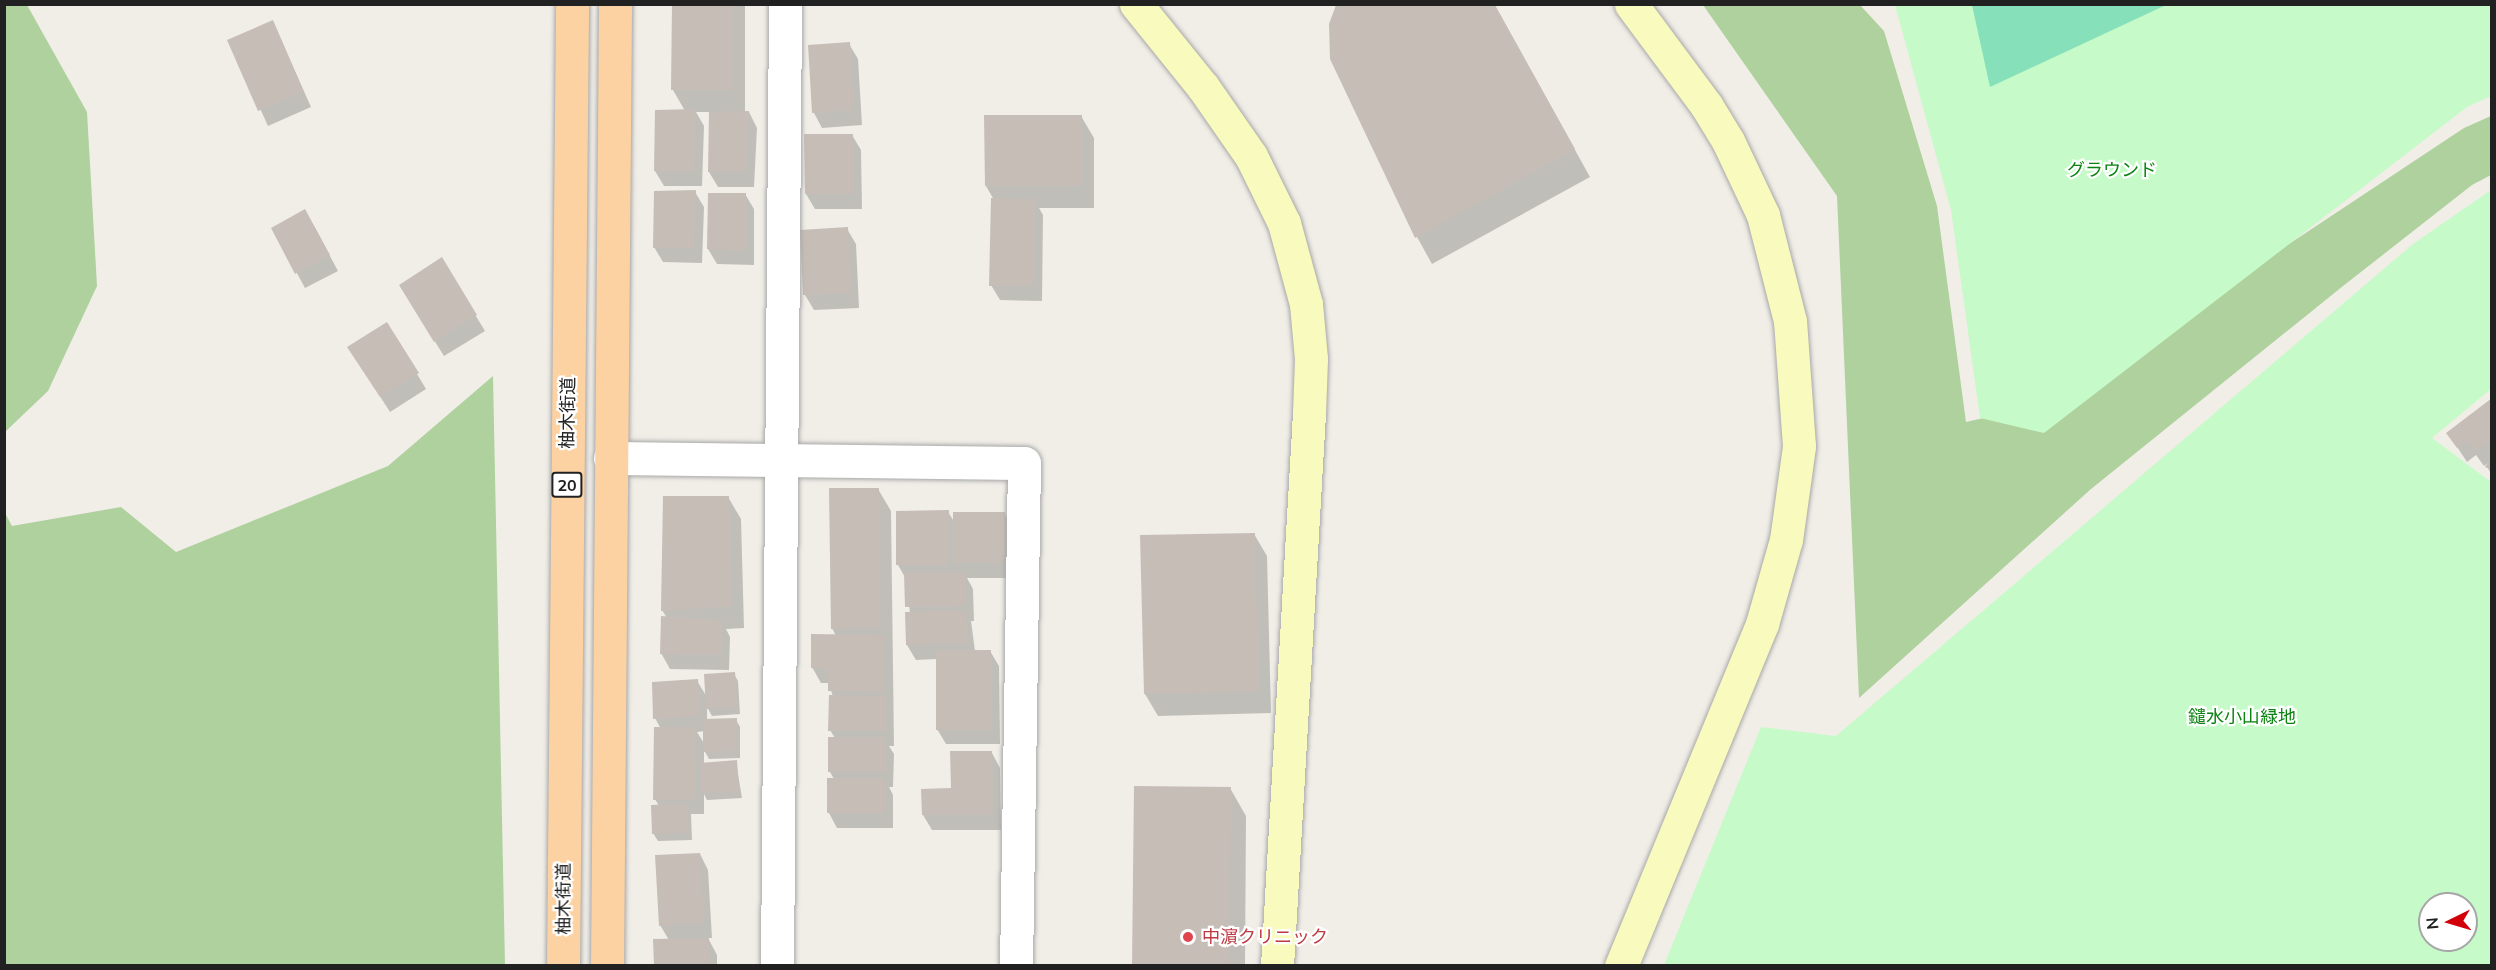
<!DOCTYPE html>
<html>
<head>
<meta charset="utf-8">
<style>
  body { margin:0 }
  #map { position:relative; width:2496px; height:970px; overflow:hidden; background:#f1eee8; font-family:Mulish,"Noto Sans JP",sans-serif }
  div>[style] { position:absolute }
  .forest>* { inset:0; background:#aed19d }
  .park>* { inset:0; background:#c6fac8 }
  .pitch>* { inset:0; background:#86e0ba }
  .shadow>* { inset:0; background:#0003 }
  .building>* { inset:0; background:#c6bdb7 }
  .roads { filter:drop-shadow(0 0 2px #a8a8a8) drop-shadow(0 0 2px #a8a8a8) }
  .street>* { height:33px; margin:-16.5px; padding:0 16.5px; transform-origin:16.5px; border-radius:16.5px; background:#fff }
  .secondary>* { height:33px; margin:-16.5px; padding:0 16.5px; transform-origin:16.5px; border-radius:16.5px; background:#f9fabd }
  .primary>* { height:33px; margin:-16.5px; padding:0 16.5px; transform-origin:16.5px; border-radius:16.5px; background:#fcd2a2 }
  .dots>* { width:16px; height:16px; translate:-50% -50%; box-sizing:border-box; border:3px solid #fff; border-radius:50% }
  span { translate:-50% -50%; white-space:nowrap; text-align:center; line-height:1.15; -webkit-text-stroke:4.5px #fff; paint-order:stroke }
  .shield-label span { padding:2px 4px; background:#fff; border:2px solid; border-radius:4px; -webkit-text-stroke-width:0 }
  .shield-label { font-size:16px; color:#212121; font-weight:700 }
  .park-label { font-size:18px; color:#0b8311 }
  .street-label { font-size:18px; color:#212121 }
  .health-label { font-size:18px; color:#be3a42 }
  .left { translate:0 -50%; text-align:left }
  .frame { position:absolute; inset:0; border:6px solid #212121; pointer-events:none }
  .north { position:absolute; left:2418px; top:892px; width:60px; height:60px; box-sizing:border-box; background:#fff; border:2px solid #a6a6a6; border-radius:50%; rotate:265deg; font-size:16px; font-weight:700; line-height:24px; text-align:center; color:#212121 }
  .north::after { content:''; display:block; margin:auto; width:21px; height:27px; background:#d20008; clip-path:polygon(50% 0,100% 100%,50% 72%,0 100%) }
</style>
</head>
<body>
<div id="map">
  <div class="forest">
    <i style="clip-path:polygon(5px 4px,27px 5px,87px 112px,97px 286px,48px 391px,5px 432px)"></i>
    <i style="clip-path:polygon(1703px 5px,1860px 5px,1884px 31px,1937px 206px,1966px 422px,2080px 396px,2274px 254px,2464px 128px,2491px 116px,2491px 175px,2472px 185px,2343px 286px,2091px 489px,1859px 698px,1837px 196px)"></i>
    <i style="clip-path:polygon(493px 376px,505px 965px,5px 965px,5px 513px,12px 526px,121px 507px,176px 552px,388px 466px)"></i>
  </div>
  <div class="park">
    <i style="clip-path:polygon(1895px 5px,2491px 5px,2491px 96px,2467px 107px,2044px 433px,1980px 418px,1951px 210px)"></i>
    <i style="clip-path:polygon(evenodd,2491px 190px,2491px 389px,2432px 438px,2491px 482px,2491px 965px,1664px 965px,1761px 727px,1836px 736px,2413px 244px,2491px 190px,2430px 904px,2466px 904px,2466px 940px,2430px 940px,2430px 904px)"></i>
  </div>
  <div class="pitch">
    <i style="clip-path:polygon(1972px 5px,1972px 4px,2166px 5px,1990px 87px)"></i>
  </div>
  <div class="shadow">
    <i style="clip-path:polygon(673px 4px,745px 4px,745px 112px,749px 112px,757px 128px,754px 187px,718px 187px,709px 172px,710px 112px,696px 112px,704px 126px,702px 186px,664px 186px,655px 171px,685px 111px,673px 90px)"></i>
    <i style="clip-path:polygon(1338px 4px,1494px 4px,1590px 177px,1432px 264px,1417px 237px,1331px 25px)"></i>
    <i style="clip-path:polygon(273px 22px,311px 107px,268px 126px,229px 40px)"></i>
    <i style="clip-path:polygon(849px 44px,858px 59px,862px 125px,822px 128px,814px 113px,809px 46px)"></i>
    <i style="clip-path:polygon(1081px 116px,1094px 138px,1094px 208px,1039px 208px,1043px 215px,1042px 301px,1000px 300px,991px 285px,994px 200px,986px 186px)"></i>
    <i style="clip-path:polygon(852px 135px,861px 150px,862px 209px,815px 209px,806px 194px)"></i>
    <i style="clip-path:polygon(695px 192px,704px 207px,702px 263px,663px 262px,654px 247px)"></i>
    <i style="clip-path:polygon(745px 194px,754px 209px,754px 265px,717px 264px,708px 249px)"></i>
    <i style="clip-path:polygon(314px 226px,338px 271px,305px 288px,273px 229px)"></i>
    <i style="clip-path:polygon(847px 229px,856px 244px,859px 308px,814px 310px,805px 295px)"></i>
    <i style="clip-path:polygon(441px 259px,485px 331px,444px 356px,409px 300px)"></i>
    <i style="clip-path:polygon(358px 362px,417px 374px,426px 389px,390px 412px)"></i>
    <i style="clip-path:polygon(2492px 400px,2492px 475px,2487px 467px,2490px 461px,2484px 466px,2476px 455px,2467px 462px,2448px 433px)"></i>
    <i style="clip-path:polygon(878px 489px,891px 511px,894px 746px,889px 746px,894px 754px,893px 787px,889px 787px,893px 795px,893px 828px,837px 828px,829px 813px,834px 779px,830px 772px,835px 738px,830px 730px,833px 697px,829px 683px,821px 683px,812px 667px,836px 636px,832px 628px)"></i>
    <i style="clip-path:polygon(728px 497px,741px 519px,744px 628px,726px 629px,730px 637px,729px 670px,670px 669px,661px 653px,667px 618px,662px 610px)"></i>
    <i style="clip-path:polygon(948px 512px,955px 523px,1005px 514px,1013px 529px,1014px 578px,967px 578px,973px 589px,974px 621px,971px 621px,975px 651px,990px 651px,999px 666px,1000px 744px,946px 744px,937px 729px,937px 659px,916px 660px,907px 645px,910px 613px,906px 579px,898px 565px)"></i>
    <i style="clip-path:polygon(1254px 534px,1267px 556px,1271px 713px,1158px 716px,1145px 694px,1142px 537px)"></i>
    <i style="clip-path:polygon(evenodd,734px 674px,738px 681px,740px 714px,712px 716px,707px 707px,707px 720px,736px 720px,740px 727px,740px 758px,709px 759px,704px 750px,704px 764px,736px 762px,742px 798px,707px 800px,704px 794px,704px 814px,691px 814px,692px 840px,658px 841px,653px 833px,659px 806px,655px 799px,661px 729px,655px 718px,697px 681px,707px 697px,734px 674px,705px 731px,705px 745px,697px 732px,705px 731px)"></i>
    <i style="clip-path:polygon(992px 753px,1000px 768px,1001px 830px,932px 830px,923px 815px)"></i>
    <i style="clip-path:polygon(1230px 788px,1246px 816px,1245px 966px,1134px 966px)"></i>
    <i style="clip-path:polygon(700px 854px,708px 870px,712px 938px,708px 938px,717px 955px,717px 966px,655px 966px,669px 940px,660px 925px)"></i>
  </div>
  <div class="building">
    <i style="clip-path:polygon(672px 4px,733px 4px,733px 90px,671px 90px)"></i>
    <i style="clip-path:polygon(1336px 5px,1495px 5px,1575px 149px,1415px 238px,1330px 59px,1329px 24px)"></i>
    <i style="clip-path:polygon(273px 20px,304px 92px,258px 111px,227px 40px)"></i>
    <i style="clip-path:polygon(850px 42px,854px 110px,812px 113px,808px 45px)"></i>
    <i style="clip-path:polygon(696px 109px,694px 172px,654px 171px,655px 110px)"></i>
    <i style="clip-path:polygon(749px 111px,746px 172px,708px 172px,709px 112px)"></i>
    <i style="clip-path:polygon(984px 115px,1082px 115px,1082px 186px,985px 186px)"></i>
    <i style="clip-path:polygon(804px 134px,853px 134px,854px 194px,805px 194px)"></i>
    <i style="clip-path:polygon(696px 190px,694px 248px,653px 248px,654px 191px)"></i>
    <i style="clip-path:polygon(708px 193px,746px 193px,746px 251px,707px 249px)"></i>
    <i style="clip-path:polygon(991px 198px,1035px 199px,1034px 286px,989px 286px)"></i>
    <i style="clip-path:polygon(305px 209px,330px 255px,295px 274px,271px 228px)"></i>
    <i style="clip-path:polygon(848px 227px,851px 293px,803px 295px,800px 230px)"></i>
    <i style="clip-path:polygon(442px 257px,477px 315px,434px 342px,399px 285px)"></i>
    <i style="clip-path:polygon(387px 322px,419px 373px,380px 397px,347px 347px)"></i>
    <i style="clip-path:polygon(2492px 398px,2492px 439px,2475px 451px,2467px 441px,2457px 448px,2446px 433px)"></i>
    <i style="clip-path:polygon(2492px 455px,2492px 470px,2485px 467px)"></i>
    <i style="clip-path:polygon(829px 488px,879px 488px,880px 628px,831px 629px)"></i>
    <i style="clip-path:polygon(663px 496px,729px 496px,732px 606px,661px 611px)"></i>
    <i style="clip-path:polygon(949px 510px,950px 565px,896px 565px,896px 511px)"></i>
    <i style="clip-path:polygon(953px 512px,1005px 512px,1006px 563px,953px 563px)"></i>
    <i style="clip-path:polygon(1255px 533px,1259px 692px,1144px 694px,1140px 535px)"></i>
    <i style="clip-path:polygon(965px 572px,966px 606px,905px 607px,904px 573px)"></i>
    <i style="clip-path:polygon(966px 610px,967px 644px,906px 645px,905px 612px)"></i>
    <i style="clip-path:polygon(661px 616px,722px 620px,722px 655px,660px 654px)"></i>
    <i style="clip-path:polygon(811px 634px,885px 635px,883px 692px,828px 691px,828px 668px,811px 668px)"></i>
    <i style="clip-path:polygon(936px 650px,991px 650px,992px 730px,936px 730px)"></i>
    <i style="clip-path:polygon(735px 672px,737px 707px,706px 709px,704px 674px)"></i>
    <i style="clip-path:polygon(698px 679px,700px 716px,653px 719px,652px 682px)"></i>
    <i style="clip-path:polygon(829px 695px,886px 696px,886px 731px,828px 731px)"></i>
    <i style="clip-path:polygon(737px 718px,737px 751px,703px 752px,703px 719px)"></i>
    <i style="clip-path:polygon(654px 727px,696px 727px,696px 800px,653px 800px)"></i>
    <i style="clip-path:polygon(828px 737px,886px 737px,886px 772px,828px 772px)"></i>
    <i style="clip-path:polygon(950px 751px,992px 751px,993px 815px,922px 815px,921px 789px,951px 788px)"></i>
    <i style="clip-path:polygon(737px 760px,739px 791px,702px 793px,700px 763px)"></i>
    <i style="clip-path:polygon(827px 778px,885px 778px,885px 813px,827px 813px)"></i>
    <i style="clip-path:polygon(1134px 786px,1231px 787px,1229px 966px,1132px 966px)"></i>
    <i style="clip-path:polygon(688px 803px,689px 833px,652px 834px,651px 805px)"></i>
    <i style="clip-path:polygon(700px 853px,704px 923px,659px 926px,655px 855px)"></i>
    <i style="clip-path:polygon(709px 938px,710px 966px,654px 966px,653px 939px)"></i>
  </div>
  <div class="roads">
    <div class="street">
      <i style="left:610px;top:458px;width:414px;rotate:0.7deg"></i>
      <i style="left:1024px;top:463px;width:503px;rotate:90.91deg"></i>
      <i style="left:777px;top:966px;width:962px;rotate:-89.52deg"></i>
    </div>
    <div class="secondary">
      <i style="left:1136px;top:4px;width:107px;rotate:51.1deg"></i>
      <i style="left:1203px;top:87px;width:84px;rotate:55.2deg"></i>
      <i style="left:1251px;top:156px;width:75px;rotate:63.8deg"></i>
      <i style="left:1284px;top:223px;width:84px;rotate:74.8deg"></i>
      <i style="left:1306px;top:304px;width:55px;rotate:84.8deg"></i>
      <i style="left:1311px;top:359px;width:54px;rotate:92.1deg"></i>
      <i style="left:1309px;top:413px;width:554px;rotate:93.31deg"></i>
      <i style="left:1621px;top:966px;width:370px;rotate:-67.6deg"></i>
      <i style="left:1762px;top:624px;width:87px;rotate:-74.1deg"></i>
      <i style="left:1786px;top:540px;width:95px;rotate:-82.1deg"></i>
      <i style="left:1799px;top:446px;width:125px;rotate:-94.1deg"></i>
      <i style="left:1790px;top:321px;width:109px;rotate:-104.3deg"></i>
      <i style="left:1763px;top:215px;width:82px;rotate:-115.3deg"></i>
      <i style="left:1728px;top:141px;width:42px;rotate:-121.4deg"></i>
      <i style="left:1706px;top:105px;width:126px;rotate:-126.6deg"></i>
    </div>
    <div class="primary">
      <i style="left:563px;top:966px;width:962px;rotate:-89.46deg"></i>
      <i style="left:607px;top:966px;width:962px;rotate:-89.52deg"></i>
    </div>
  </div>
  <div class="dots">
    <i style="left:1188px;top:937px;background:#e0444e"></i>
  </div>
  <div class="shield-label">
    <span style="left:567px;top:485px">20</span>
  </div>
  <div class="park-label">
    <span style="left:2112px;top:170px">グラウンド</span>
    <span style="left:2242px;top:717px">鑓水小山緑地</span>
  </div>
  <div class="street-label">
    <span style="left:568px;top:413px;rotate:-89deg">柚木街道</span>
    <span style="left:564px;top:899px;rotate:-90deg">柚木街道</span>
  </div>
  <div class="health-label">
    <span class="left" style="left:1202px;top:937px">中濵クリニック</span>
  </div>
  <div class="frame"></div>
  <div class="north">N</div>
</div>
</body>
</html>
